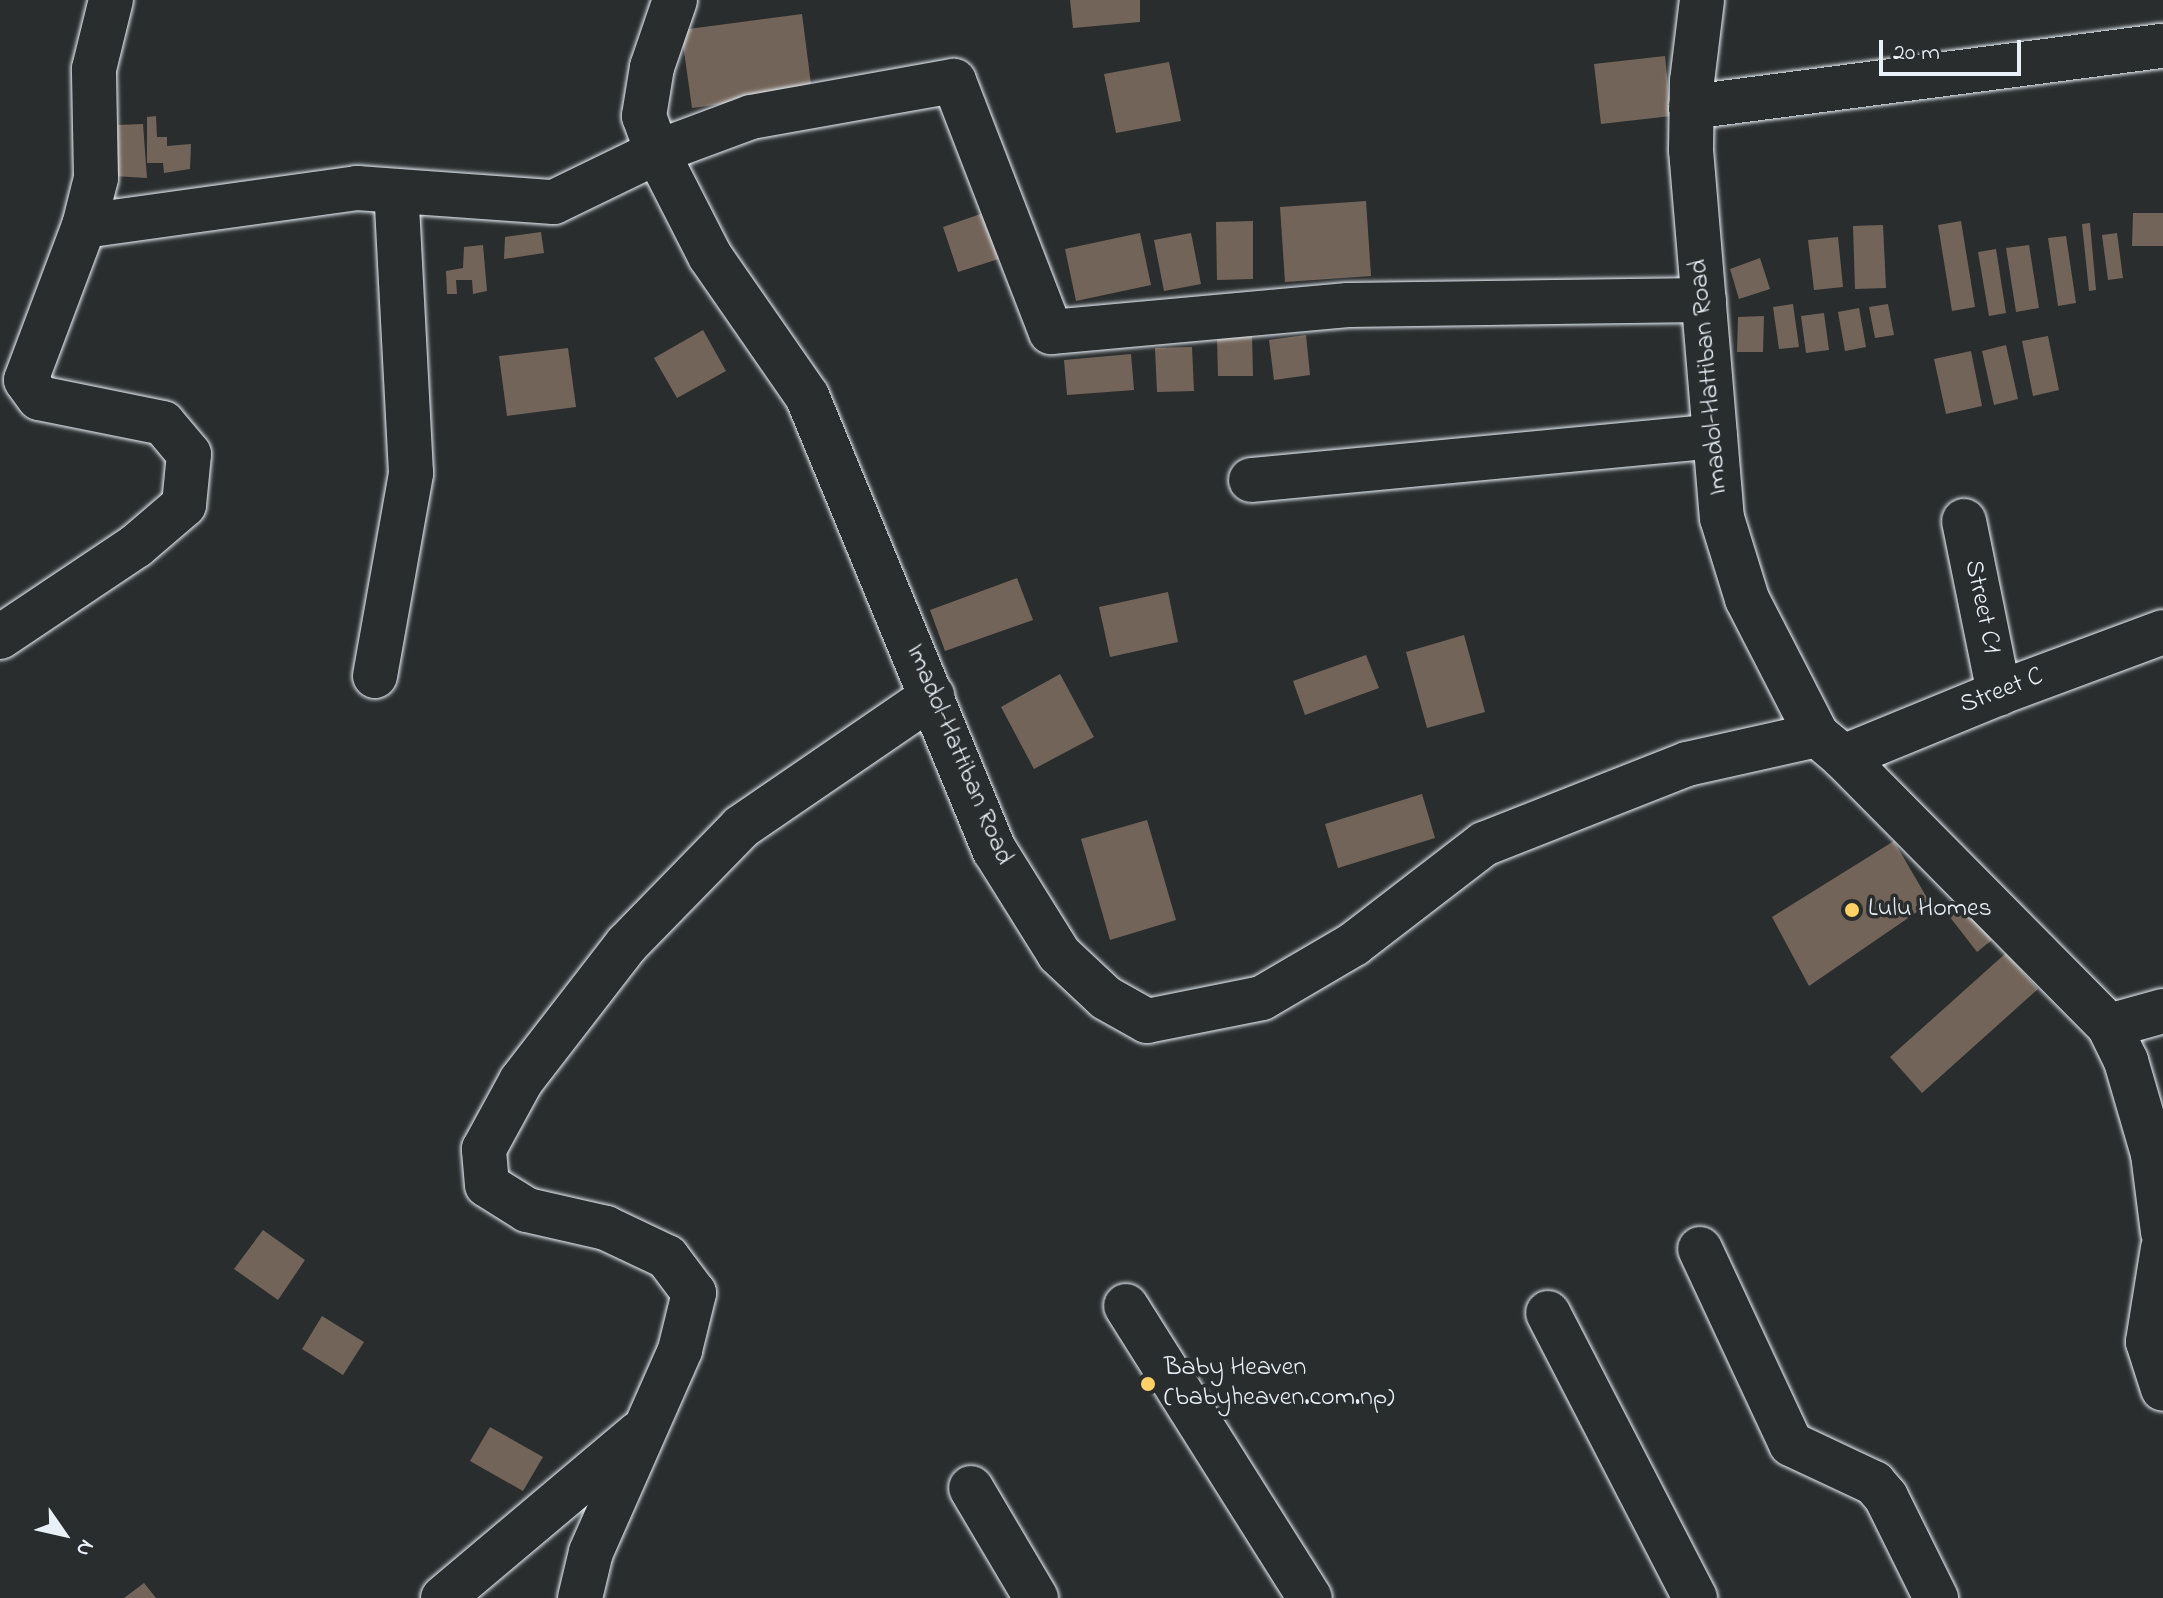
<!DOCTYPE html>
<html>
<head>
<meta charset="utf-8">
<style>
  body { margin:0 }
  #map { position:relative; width:2163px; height:1598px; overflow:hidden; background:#2a2d2e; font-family:"Indie Flower",sans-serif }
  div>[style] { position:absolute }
  .building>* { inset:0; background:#736459 }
  .roads { filter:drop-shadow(0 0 2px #e8f1f8) drop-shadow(0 0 2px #e8f1f8) }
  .minor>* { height:44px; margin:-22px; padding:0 22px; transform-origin:22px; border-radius:22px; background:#2a2d2e }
  .dots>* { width:22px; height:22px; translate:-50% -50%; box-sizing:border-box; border:4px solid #2a2d2e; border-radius:50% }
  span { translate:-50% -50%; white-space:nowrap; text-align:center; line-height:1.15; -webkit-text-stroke:7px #2a2d2e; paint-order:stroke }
  .street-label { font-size:26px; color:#e8f1f8 }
  .poi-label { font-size:26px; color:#e8f1f8 }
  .left { translate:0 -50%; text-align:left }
  .north { position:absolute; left:24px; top:1494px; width:80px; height:80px; -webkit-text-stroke:6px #2a2d2e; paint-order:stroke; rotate:124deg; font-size:22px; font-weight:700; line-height:32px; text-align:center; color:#e8f1f8 }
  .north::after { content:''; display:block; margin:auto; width:28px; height:36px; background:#e8f1f8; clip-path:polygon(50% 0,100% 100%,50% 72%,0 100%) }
  .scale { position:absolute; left:1879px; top:40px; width:142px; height:36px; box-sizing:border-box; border:4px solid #e8f1f8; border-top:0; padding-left:10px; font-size:24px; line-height:28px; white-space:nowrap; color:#e8f1f8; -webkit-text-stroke:6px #2a2d2e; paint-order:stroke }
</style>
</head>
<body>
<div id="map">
  <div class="building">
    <i style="clip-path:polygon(1070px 0,1140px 0,1140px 22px,1073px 28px)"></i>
    <i style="clip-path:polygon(802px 14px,812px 92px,692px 108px,681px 30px)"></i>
    <i style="clip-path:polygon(1665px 56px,1671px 116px,1601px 124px,1594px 64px)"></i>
    <i style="clip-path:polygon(1169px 62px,1181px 121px,1116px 133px,1104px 74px)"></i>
    <i style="clip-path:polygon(156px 116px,157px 137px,167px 137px,167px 146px,191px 144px,190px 169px,164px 173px,163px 163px,147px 163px,147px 117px)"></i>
    <i style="clip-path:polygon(143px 124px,147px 178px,113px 176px,118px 125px)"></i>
    <i style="clip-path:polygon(1366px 201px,1371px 276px,1285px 282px,1280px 207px)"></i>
    <i style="clip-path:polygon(995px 209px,1011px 255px,958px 272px,943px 227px)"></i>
    <i style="clip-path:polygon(2133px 213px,2163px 213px,2163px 246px,2132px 246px)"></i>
    <i style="clip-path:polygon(1253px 221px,1253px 279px,1217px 280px,1216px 222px)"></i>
    <i style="clip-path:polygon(1961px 221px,1975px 307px,1952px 311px,1938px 225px)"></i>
    <i style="clip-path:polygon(2090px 223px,2096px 290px,2089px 291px,2082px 224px)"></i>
    <i style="clip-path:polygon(1883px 225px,1886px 288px,1855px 289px,1853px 226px)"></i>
    <i style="clip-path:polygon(541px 232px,544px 253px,504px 259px,505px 237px)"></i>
    <i style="clip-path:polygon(1140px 233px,1151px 285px,1076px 301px,1065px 249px)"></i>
    <i style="clip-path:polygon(1191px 233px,1201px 284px,1164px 291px,1154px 240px)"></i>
    <i style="clip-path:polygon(2117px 233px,2123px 278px,2108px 280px,2102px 235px)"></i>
    <i style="clip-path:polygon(2066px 236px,2076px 303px,2058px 306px,2048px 238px)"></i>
    <i style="clip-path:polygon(1838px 237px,1843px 287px,1814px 290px,1808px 240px)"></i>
    <i style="clip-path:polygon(483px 245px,487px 291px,473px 294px,472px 280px,456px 280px,457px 294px,447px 294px,446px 271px,463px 268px,464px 247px)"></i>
    <i style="clip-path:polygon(2029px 245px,2039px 308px,2016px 312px,2006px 248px)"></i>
    <i style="clip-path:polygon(1996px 249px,2006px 313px,1989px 316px,1978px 252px)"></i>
    <i style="clip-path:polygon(1760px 258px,1770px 289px,1739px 299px,1730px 269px)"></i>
    <i style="clip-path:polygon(1793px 304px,1799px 347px,1779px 349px,1773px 307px)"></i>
    <i style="clip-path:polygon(1888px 304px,1894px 335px,1875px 338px,1869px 307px)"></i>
    <i style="clip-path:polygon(1859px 308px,1866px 347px,1845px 351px,1838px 312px)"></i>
    <i style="clip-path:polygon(1824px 313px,1829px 350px,1806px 353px,1801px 316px)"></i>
    <i style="clip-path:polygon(1764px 316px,1763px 352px,1737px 352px,1738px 317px)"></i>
    <i style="clip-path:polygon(703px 330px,726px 371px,677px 398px,654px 358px)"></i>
    <i style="clip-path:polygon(1306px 335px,1310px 375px,1274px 380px,1269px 340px)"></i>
    <i style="clip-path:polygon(1252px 336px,1253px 376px,1218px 376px,1217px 337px)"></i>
    <i style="clip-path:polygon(2048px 336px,2059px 390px,2033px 396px,2022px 341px)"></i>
    <i style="clip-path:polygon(2006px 345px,2018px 399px,1994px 405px,1982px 351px)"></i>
    <i style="clip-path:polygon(1192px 347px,1194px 391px,1157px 392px,1155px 348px)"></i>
    <i style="clip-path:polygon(568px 348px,576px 407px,507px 416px,499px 356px)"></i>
    <i style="clip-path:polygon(1971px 351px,1982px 406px,1946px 414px,1934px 359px)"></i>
    <i style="clip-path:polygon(1131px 354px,1134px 390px,1067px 395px,1064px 360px)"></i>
    <i style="clip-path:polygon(1017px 578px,1033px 620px,945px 651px,930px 610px)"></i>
    <i style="clip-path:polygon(1168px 592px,1178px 642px,1110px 657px,1099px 607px)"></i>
    <i style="clip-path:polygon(1464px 635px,1485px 712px,1427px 728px,1406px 652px)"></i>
    <i style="clip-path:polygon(1366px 655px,1379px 688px,1305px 715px,1293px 681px)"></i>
    <i style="clip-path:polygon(1060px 674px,1094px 737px,1034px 769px,1001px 707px)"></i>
    <i style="clip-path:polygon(1422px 794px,1435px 838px,1338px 868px,1325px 824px)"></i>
    <i style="clip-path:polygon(1147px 820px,1176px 920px,1110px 940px,1081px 839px)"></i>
    <i style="clip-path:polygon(1894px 841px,1930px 903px,1809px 986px,1772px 917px)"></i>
    <i style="clip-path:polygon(1962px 901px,1992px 940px,1977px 952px,1946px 912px)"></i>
    <i style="clip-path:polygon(2006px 953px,2038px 989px,1922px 1093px,1890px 1057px)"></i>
    <i style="clip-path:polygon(263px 1230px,305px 1260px,278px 1300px,234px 1269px)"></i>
    <i style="clip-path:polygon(322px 1316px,364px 1342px,343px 1375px,302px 1349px)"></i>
    <i style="clip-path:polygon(490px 1427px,543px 1457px,523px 1491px,470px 1461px)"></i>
    <i style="clip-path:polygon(144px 1583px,156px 1598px,124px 1598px)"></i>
  </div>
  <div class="roads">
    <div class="minor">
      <i style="left:675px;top:0;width:71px;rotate:108.9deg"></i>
      <i style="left:652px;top:67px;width:50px;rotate:99.3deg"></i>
      <i style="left:644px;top:116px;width:38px;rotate:70deg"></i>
      <i style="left:657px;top:152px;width:117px;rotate:63deg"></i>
      <i style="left:710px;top:256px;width:170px;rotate:55.3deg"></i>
      <i style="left:807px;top:396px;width:492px;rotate:67.6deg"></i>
      <i style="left:995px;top:851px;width:121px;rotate:58.1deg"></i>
      <i style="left:1059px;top:954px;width:64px;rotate:43.1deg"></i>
      <i style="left:1106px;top:998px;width:47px;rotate:29.3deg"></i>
      <i style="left:1147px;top:1021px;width:117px;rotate:-11.3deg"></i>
      <i style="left:1262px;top:998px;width:107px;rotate:-30.4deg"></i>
      <i style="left:1354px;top:944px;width:164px;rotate:-37.6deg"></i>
      <i style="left:1484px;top:844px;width:218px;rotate:-21.5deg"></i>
      <i style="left:1687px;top:764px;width:133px;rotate:-12.6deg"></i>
      <i style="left:1817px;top:735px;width:34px;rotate:40deg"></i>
      <i style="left:1843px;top:757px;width:378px;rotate:45.3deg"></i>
      <i style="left:2109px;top:1026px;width:39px;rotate:64deg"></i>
      <i style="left:2126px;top:1061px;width:97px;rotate:73.8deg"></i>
      <i style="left:2153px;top:1154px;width:79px;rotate:82.7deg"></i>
      <i style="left:1702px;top:0;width:82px;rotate:97deg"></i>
      <i style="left:1692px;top:81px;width:69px;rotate:90.8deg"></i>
      <i style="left:1691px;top:150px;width:369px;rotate:85.2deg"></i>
      <i style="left:1722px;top:518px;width:85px;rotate:72.8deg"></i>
      <i style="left:1747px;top:599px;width:153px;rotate:62.8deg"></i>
      <i style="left:1691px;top:107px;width:476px;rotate:-7.4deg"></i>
      <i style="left:84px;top:226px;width:276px;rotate:-7.9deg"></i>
      <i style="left:357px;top:188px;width:197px;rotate:4.1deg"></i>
      <i style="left:554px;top:202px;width:114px;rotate:-25.9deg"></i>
      <i style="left:657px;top:152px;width:100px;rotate:-20.4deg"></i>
      <i style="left:751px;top:117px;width:206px;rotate:-10.1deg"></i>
      <i style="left:954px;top:81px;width:269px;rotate:68.9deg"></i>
      <i style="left:1051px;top:332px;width:298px;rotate:-5.2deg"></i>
      <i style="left:1348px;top:305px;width:356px;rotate:-0.8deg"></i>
      <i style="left:1251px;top:480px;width:466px;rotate:-5.4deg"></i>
      <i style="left:1964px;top:521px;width:176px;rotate:78.5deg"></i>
      <i style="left:0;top:637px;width:164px;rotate:-33.8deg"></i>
      <i style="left:136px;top:546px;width:63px;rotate:-40.5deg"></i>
      <i style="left:184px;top:505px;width:51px;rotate:-84.4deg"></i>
      <i style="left:189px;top:454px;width:40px;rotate:-130deg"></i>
      <i style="left:163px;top:423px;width:126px;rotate:-168.6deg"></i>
      <i style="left:39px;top:398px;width:22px;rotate:-126deg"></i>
      <i style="left:26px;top:380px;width:165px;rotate:-69.4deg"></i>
      <i style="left:84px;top:226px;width:49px;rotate:-76deg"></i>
      <i style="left:96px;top:178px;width:109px;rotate:-91.1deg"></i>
      <i style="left:94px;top:69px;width:71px;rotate:-76.2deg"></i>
      <i style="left:375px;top:676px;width:206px;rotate:-79.9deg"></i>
      <i style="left:411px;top:473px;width:282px;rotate:-93deg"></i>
      <i style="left:1843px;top:757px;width:169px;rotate:-22.3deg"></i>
      <i style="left:1999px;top:693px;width:175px;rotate:-20.4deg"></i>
      <i style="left:2109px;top:1026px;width:56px;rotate:-15.5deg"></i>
      <i style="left:2163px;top:1248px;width:95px;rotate:99.1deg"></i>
      <i style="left:2148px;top:1342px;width:49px;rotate:72.3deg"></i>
      <i style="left:1700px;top:1249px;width:215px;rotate:65deg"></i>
      <i style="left:1791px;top:1444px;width:92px;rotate:25.2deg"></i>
      <i style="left:1874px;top:1483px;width:18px;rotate:49deg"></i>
      <i style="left:1886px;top:1497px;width:113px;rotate:63.7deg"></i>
      <i style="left:1126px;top:1306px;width:345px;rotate:57.8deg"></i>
      <i style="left:1548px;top:1313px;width:321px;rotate:62.7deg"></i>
      <i style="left:971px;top:1488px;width:128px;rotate:59.4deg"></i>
      <i style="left:443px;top:1598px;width:256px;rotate:-40.1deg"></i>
      <i style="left:580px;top:1598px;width:47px;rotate:-76.6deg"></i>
      <i style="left:591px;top:1552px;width:221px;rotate:-66.2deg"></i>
      <i style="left:680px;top:1350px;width:59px;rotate:-76.2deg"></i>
      <i style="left:694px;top:1293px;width:45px;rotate:-126.9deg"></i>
      <i style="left:667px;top:1257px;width:68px;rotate:-154.6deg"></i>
      <i style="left:606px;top:1228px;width:81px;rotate:-167.2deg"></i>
      <i style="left:527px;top:1210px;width:47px;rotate:-148deg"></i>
      <i style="left:487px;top:1185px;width:36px;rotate:-95deg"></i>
      <i style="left:484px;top:1149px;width:77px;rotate:-61.4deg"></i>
      <i style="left:521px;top:1081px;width:173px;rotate:-52.3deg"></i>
      <i style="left:627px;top:944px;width:163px;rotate:-45.7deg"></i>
      <i style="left:741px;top:827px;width:232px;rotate:-34.4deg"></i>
    </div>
  </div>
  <div class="dots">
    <i style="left:1852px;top:910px;background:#ffd166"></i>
    <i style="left:1148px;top:1384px;background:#ffd166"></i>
  </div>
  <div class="street-label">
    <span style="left:1710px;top:377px;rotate:-95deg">Imadol-Hattiban Road</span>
    <span style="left:1981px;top:607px;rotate:78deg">Street C1</span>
    <span style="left:2002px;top:692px;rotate:-21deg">Street C</span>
    <span style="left:958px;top:755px;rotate:67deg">Imadol-Hattiban Road</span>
  </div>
  <div class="poi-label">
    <span class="left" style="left:1868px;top:910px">Lulu Homes</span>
    <span class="left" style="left:1164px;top:1384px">Baby Heaven<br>(babyheaven.com.np)</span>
  </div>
  <div class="north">N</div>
  <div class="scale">20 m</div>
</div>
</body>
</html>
